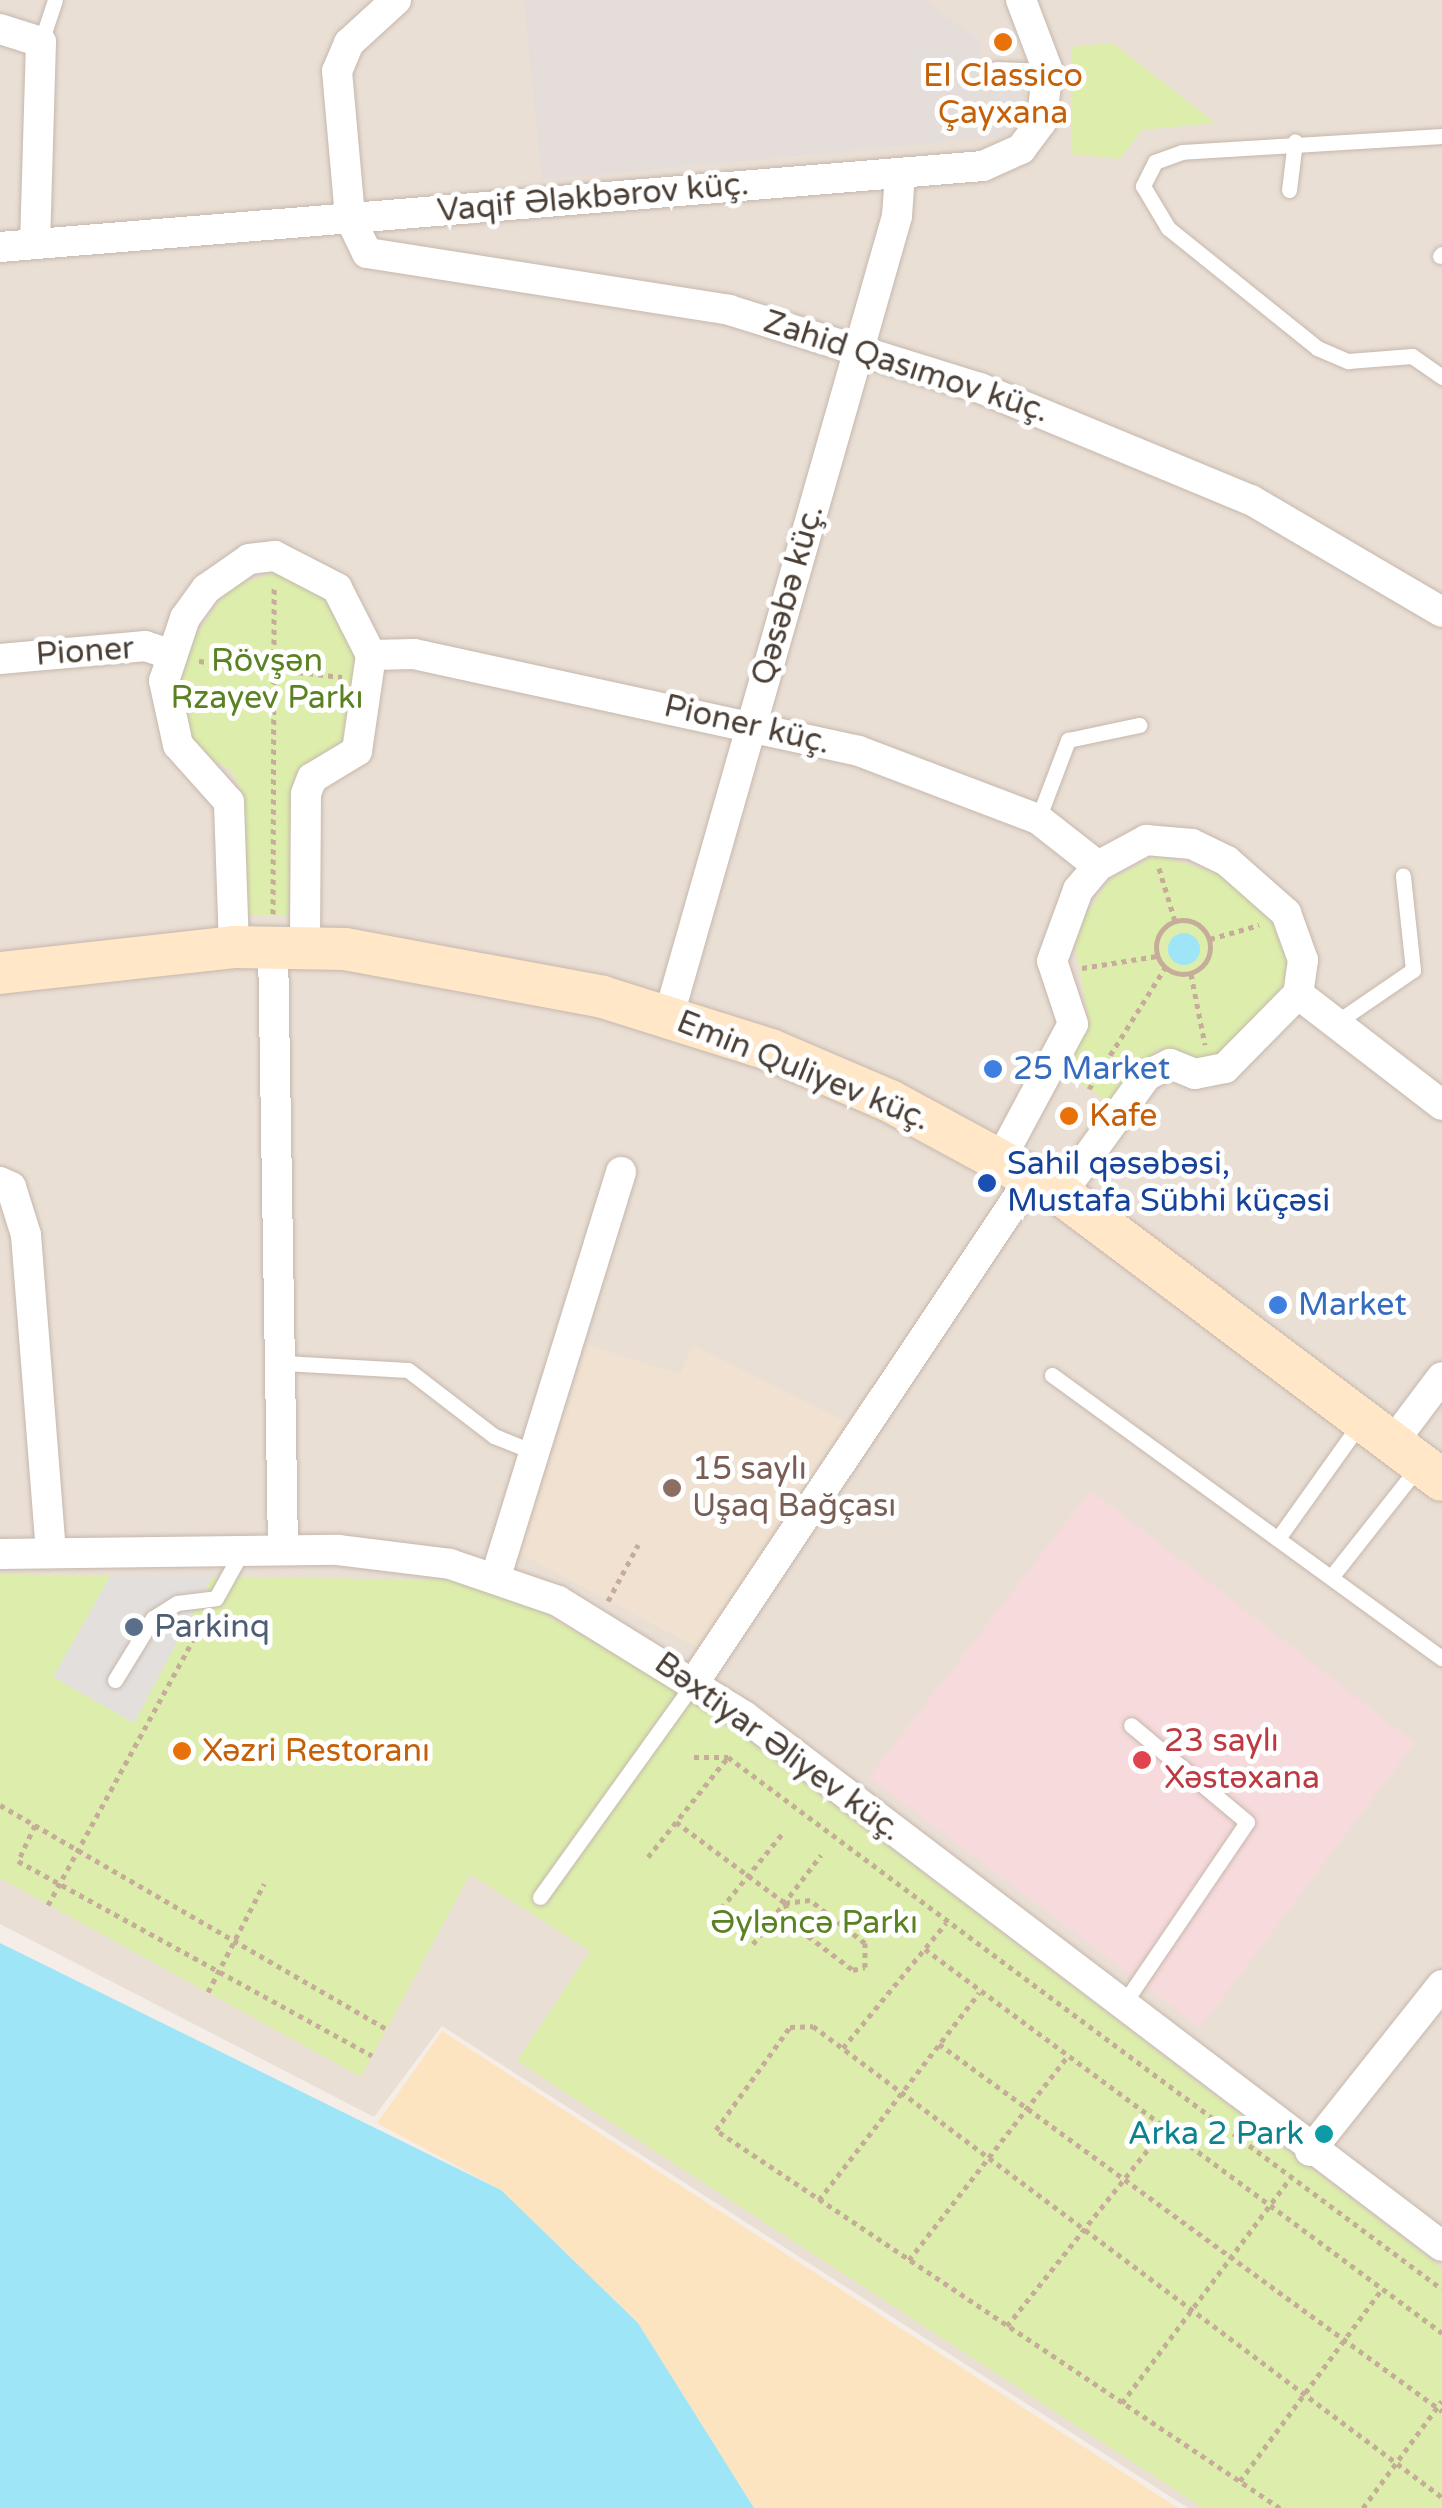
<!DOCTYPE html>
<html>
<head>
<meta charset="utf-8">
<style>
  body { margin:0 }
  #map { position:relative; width:1442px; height:2508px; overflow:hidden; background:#f5eee8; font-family:"Varela Round",sans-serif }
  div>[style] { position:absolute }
  .residential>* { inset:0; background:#eadfd5 }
  .industrial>* { inset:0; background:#e5ddd9 }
  .education>* { inset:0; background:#f0e1d0 }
  .medical>* { inset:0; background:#f7dadc }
  .green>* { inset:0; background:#ddeeac }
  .sand>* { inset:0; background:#fde4c0 }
  .parking>* { inset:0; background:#e3dfdd }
  .water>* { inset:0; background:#9ee5f8 }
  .round { border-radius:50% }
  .path>* { height:5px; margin-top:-2.5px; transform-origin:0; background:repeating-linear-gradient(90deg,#c5ad99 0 5px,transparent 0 10px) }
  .path>.ring { margin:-2.5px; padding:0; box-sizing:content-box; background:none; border:5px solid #c5ad99; border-radius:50% }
  .roads { filter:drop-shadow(0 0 2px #c5b7ac) drop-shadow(0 0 2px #c5b7ac) }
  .lane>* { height:15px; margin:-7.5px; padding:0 7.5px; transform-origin:7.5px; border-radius:7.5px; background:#fff }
  .street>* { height:30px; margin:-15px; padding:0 15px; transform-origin:15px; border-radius:15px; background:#fff }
  .secondary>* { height:42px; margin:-21px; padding:0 21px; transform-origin:21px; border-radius:21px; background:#ffe7c8 }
  .dots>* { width:28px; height:28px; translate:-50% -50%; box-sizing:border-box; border:5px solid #fff; border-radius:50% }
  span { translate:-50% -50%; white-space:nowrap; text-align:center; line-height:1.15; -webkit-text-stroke:10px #fff; paint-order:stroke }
  .food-label { font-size:32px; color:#c56008 }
  .left { translate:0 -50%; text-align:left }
  .street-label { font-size:32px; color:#4a3e35 }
  .park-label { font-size:32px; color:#5a8222 }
  .shop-label { font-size:32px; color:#366cbe }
  .transit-label { font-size:32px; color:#164399 }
  .education-label { font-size:32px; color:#785e54 }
  .service-label { font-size:32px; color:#4e5e75 }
  .health-label { font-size:32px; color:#be3a42 }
  .culture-label { font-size:32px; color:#0d838f }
  .right { translate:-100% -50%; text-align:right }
</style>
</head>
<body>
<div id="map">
  <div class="residential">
    <i style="clip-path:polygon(0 0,1442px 0,1442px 2508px,1188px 2508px,442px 2026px,374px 2117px,0 1924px)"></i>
  </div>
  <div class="industrial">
    <i style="clip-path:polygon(524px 0,924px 0,980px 41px,979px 86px,1025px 88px,1027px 119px,1006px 136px,542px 180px)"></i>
  </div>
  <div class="education">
    <i style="clip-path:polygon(587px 1345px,680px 1374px,693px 1345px,847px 1422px,698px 1648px,520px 1554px)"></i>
  </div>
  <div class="medical">
    <i style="clip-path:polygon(1091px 1490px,1415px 1743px,1200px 2028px,869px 1777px)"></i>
  </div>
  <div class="green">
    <i style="clip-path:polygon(1113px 43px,1215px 123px,1142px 130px,1120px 159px,1071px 154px,1071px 47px)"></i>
    <i style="clip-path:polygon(275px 572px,330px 598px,355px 643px,360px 677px,349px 734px,296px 779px,297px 915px,245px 916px,241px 790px,232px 771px,192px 747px,177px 693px,180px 658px,228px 588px)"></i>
    <i style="clip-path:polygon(1155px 855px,1218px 873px,1272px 921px,1289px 963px,1285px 983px,1226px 1053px,1208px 1060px,1157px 1049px,1112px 1104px,1062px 1072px,1089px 1020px,1073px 935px,1108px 881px)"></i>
    <i style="clip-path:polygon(0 1574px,453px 1580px,515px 1597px,701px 1704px,1442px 2268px,1442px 2508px,1203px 2508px,517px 2061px,590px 1951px,470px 1874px,361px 2077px,0 1878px)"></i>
  </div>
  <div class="sand">
    <i style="clip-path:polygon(442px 2031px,1178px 2508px,754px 2508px,638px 2323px,501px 2190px,377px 2123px)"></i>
  </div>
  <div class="parking">
    <i style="clip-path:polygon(111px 1575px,213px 1576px,134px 1723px,53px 1677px)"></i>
  </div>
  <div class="water">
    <i class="round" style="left:1168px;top:933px;width:32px;height:32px"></i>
    <i style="clip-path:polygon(0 1943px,501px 2190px,638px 2323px,754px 2508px,0 2508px)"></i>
  </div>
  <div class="path">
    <i style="left:199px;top:661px;width:144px;rotate:6.4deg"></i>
    <i style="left:1159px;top:868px;width:55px;rotate:73.2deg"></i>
    <i style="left:273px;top:914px;width:329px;rotate:-89.8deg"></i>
    <i class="ring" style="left:1156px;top:920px;width:49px;height:49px"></i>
    <i style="left:1210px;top:939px;width:51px;rotate:-15.9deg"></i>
    <i style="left:1082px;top:968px;width:76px;rotate:-9.1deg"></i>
    <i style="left:1191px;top:974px;width:72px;rotate:78.8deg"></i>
    <i style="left:1089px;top:1089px;width:143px;rotate:-57.9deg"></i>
    <i style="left:608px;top:1601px;width:64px;rotate:-61.8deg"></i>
    <i style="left:694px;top:1757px;width:34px"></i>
    <i style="left:728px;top:1757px;width:890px;rotate:36.69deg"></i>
    <i style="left:0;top:1805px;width:447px;rotate:30.1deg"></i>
    <i style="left:676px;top:1822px;width:136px;rotate:36.6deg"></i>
    <i style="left:785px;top:1903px;width:22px;rotate:72deg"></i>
    <i style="left:792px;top:1924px;width:76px;rotate:37deg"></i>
    <i style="left:853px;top:1970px;width:12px;rotate:-14deg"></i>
    <i style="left:865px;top:1967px;width:24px;rotate:-90deg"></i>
    <i style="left:865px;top:1943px;width:70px;rotate:-142deg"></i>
    <i style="left:810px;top:1900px;width:25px;rotate:173deg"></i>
    <i style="left:35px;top:1825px;width:40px;rotate:115deg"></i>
    <i style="left:18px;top:1861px;width:404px;rotate:28.8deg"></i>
    <i style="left:648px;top:1857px;width:128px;rotate:-51.3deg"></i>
    <i style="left:48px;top:1905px;width:327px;rotate:-61.3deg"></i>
    <i style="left:715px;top:1916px;width:107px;rotate:-50.7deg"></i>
    <i style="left:753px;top:1944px;width:112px;rotate:-52.6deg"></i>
    <i style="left:925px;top:1949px;width:644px;rotate:36.6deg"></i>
    <i style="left:208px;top:1992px;width:122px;rotate:-62.6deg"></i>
    <i style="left:939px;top:2044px;width:623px;rotate:36.12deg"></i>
    <i style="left:843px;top:2048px;width:162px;rotate:-50.5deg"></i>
    <i style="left:819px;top:2200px;width:262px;rotate:-52.3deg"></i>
    <i style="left:909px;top:2260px;width:257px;rotate:-52.1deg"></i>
    <i style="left:1007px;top:2326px;width:252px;rotate:-51.4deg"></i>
    <i style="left:1122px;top:2403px;width:282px;rotate:-53.2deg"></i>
    <i style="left:1240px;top:2481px;width:239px;rotate:-53.5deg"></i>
    <i style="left:1280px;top:2508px;width:679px;rotate:-146.17deg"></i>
    <i style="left:716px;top:2130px;width:127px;rotate:-54.3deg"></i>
    <i style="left:790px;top:2027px;width:23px;rotate:-2deg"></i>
    <i style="left:813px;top:2026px;width:786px;rotate:36.83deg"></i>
    <i style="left:1363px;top:2508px;width:133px;rotate:-53.6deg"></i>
  </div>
  <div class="roads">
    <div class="lane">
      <i style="left:41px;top:42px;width:44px;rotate:-71.6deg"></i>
      <i style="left:996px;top:69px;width:52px;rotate:2.2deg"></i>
      <i style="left:1442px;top:136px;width:260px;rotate:176.5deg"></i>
      <i style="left:1182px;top:152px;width:29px;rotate:160deg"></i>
      <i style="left:1155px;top:162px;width:27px;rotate:117deg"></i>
      <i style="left:1143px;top:186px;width:49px;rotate:59.2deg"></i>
      <i style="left:1168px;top:228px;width:191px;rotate:38.8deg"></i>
      <i style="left:1317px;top:348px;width:34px;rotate:23deg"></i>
      <i style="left:1348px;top:361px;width:64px;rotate:-4.5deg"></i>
      <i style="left:1412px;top:356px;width:37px;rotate:35deg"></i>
      <i style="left:1289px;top:190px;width:49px;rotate:-83deg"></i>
      <i style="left:1440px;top:256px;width:3px;rotate:-45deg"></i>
      <i style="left:1038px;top:819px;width:85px;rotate:-69.2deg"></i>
      <i style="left:1068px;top:740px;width:73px;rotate:-11.9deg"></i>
      <i style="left:1337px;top:1022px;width:92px;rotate:-34.4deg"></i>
      <i style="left:1413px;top:970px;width:95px;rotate:-96.1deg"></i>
      <i style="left:284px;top:1363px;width:124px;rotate:3.2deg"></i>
      <i style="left:408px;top:1370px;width:108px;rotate:37.5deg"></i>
      <i style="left:494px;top:1436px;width:45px;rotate:22deg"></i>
      <i style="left:1052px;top:1375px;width:482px;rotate:36deg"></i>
      <i style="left:1279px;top:1537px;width:141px;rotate:-54.5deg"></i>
      <i style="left:1332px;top:1576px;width:139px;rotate:-51.7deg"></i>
      <i style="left:115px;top:1680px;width:73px;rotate:-58.5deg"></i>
      <i style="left:153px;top:1618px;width:28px;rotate:-32deg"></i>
      <i style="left:177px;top:1603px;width:39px;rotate:-7deg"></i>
      <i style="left:216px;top:1598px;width:54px;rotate:-61deg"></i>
      <i style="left:540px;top:1897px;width:266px;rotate:-54.3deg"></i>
      <i style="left:1122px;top:2006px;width:222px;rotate:-55.8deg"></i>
      <i style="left:1247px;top:1822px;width:151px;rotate:-140.1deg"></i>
    </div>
    <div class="street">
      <i style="left:396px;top:0;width:64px;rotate:137.5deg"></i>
      <i style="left:349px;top:43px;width:30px;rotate:113deg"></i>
      <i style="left:337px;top:71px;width:148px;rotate:84.9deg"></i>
      <i style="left:350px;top:218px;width:39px;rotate:64deg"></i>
      <i style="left:367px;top:253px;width:366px;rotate:8.9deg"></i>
      <i style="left:729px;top:310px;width:263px;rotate:17.3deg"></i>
      <i style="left:980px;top:388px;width:293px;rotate:22.5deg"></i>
      <i style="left:1251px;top:500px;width:221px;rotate:30.4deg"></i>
      <i style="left:0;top:29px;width:43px;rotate:17.6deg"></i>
      <i style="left:41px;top:42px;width:202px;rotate:91.7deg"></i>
      <i style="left:0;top:247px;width:986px;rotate:-4.71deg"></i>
      <i style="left:983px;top:166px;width:42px;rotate:-24.1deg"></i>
      <i style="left:1021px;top:149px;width:34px;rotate:-53deg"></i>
      <i style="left:1041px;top:122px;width:51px;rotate:-82.2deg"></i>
      <i style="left:1048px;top:71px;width:76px;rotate:-110.8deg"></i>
      <i style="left:371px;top:655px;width:43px;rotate:-1.3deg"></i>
      <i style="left:414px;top:654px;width:455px;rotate:12.3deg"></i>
      <i style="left:859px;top:751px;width:191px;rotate:20.8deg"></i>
      <i style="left:1038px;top:819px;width:76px;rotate:38.1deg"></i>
      <i style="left:0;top:659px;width:146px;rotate:-5.1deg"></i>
      <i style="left:145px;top:646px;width:25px;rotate:18deg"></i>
      <i style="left:273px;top:946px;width:602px;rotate:89.05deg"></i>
      <i style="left:234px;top:947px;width:145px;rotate:-92deg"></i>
      <i style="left:229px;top:802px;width:76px;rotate:-131.8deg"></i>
      <i style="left:178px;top:745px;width:66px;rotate:-102.3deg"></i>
      <i style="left:164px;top:681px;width:66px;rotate:-71.6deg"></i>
      <i style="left:185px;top:618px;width:36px;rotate:-54deg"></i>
      <i style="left:206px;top:589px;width:52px;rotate:-34.9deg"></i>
      <i style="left:249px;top:559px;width:26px;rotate:-7deg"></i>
      <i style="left:275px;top:556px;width:70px;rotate:27.3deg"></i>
      <i style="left:337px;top:588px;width:75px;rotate:63.1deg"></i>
      <i style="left:371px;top:655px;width:97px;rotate:98.3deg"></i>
      <i style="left:357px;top:751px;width:52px;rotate:149deg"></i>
      <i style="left:312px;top:778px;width:17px;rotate:111deg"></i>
      <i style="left:306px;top:794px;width:153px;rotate:90.4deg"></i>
      <i style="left:1298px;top:994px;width:182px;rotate:37.6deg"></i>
      <i style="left:669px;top:1015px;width:831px;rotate:-74.07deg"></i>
      <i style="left:897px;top:216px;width:42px;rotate:-85.9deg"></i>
      <i style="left:1001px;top:1158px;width:152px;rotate:-61.8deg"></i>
      <i style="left:1073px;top:1024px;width:66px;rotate:-108.4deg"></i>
      <i style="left:1052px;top:961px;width:76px;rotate:-69.9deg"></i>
      <i style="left:1078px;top:890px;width:31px;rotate:-50deg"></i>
      <i style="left:1098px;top:866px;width:55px;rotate:-28.4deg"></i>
      <i style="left:1146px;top:840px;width:46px;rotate:5deg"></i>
      <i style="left:1192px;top:844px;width:39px;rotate:26deg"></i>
      <i style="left:1227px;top:861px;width:79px;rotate:41.4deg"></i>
      <i style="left:1286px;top:913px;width:50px;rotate:70.1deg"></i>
      <i style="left:1303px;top:960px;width:34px;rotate:98deg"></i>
      <i style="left:1298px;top:994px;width:104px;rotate:134.6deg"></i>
      <i style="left:1225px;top:1068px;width:31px;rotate:169deg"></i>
      <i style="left:1195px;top:1074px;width:27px;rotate:-158deg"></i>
      <i style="left:1170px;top:1064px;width:25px;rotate:154deg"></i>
      <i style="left:1147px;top:1075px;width:147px;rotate:125.9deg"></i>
      <i style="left:0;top:1182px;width:12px;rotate:24deg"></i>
      <i style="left:11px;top:1187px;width:50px;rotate:72.6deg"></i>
      <i style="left:26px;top:1235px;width:319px;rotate:85.5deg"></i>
      <i style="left:1393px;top:1442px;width:81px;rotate:-53deg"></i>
      <i style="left:0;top:1554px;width:338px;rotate:-0.7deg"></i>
      <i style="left:338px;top:1550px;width:113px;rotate:7.1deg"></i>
      <i style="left:450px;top:1564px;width:114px;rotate:18.9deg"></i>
      <i style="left:558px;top:1601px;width:219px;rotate:31.7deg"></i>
      <i style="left:744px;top:1716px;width:876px;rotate:37.21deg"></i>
      <i style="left:496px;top:1576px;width:423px;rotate:-72.8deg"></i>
      <i style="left:695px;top:1681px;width:607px;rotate:-56.28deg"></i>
      <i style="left:1310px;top:2151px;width:212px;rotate:-51.5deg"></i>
    </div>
    <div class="secondary">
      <i style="left:0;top:973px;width:235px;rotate:-6.3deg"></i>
      <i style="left:234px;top:947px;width:111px;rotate:1deg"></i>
      <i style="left:345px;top:949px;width:262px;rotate:10.5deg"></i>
      <i style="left:603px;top:997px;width:176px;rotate:17.5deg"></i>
      <i style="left:771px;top:1050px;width:129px;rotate:23.2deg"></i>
      <i style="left:890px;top:1101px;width:195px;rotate:28.5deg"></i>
      <i style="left:1061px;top:1194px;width:476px;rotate:36.9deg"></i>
    </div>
  </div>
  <div class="dots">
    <i style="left:1003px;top:42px;background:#e8710a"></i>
    <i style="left:993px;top:1069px;background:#3f7fe0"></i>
    <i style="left:1069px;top:1116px;background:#e8710a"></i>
    <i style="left:987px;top:1183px;background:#1a4fb4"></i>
    <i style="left:1278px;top:1305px;background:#3f7fe0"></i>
    <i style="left:672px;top:1488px;background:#8d6e63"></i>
    <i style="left:134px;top:1627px;background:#5c6f8a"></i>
    <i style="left:182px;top:1751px;background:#e8710a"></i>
    <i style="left:1142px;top:1760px;background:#e0444e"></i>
    <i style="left:1324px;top:2134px;background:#0f9aa8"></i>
  </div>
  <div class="food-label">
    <span style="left:1003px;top:95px">El Classico<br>Çayxana</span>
    <span class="left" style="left:1089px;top:1116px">Kafe</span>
    <span class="left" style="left:202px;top:1751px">Xəzri Restoranı</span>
  </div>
  <div class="street-label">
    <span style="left:593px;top:198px;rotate:-5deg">Vaqif Ələkbərov küç.</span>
    <span style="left:906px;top:367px;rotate:18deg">Zahid Qasımov küç.</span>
    <span style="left:788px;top:595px;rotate:-74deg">Qəsəbə küç.</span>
    <span style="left:85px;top:652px;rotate:-4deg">Pioner</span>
    <span style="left:747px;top:725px;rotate:13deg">Pioner küç.</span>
    <span style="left:803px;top:1071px;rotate:22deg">Emin Quliyev küç.</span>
    <span style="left:778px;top:1747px;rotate:36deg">Bəxtiyar Əliyev küç.</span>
  </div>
  <div class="park-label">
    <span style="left:267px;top:680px">Rövşən<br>Rzayev Parkı</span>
    <span style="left:814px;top:1923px">Əyləncə Parkı</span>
  </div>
  <div class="shop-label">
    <span class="left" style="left:1013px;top:1069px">25 Market</span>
    <span class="left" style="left:1298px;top:1305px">Market</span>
  </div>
  <div class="transit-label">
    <span class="left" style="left:1007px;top:1183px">Sahil qəsəbəsi,<br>Mustafa Sübhi küçəsi</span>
  </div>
  <div class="education-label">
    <span class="left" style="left:692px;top:1488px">15 saylı<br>Uşaq Bağçası</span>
  </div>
  <div class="service-label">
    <span class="left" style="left:154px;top:1627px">Parkinq</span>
  </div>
  <div class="health-label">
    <span class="left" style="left:1164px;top:1760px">23 saylı<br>Xəstəxana</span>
  </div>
  <div class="culture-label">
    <span class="right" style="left:1304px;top:2134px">Arka 2 Park</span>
  </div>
</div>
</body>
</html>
